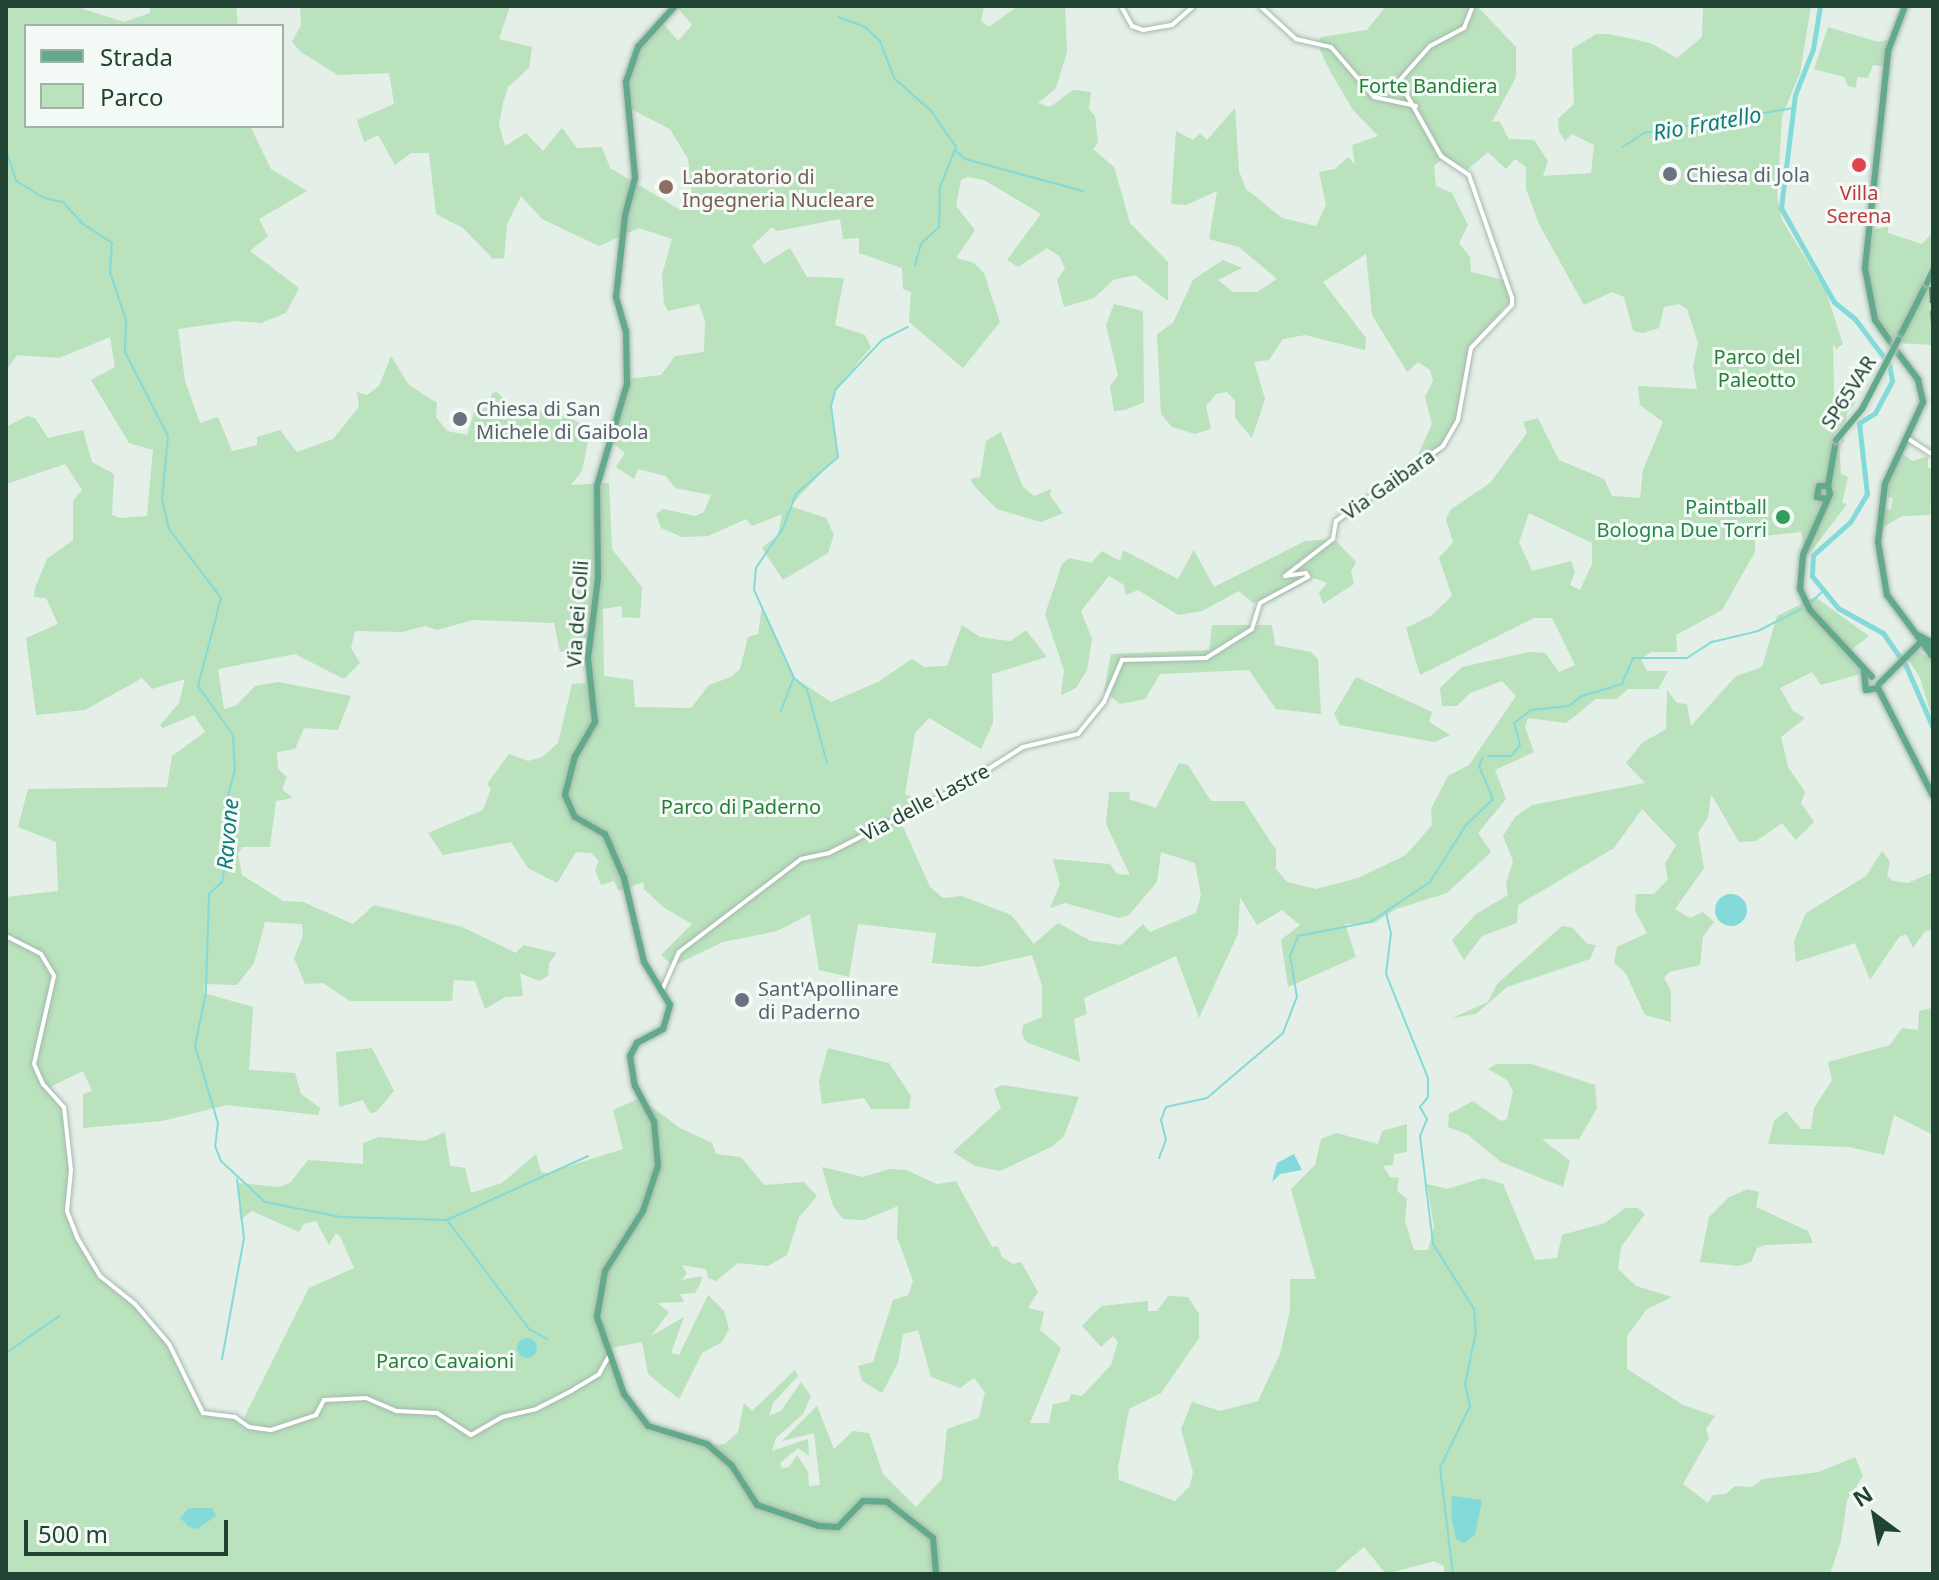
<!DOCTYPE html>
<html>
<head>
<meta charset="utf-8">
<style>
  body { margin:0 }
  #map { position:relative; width:1939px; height:1580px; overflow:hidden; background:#e3efe7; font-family:"Noto Sans",sans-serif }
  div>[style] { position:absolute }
  .green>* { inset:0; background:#b9e2bd }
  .water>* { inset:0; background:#84dad9 }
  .round { border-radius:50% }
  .stream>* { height:2px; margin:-1px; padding:0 1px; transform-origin:1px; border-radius:1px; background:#84dad9 }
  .river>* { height:5px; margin:-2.5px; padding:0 2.5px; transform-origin:2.5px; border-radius:2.5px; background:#84dad9 }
  .minor-tunnel>* { height:4px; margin-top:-2px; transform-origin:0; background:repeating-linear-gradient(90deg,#bccdc3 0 4px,transparent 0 6px) }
  .roads { filter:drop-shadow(0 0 2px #a5b8ad) drop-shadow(0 0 2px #a5b8ad) }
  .minor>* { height:4px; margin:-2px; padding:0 2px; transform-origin:2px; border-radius:2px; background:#fff }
  .major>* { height:6px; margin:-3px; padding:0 3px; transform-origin:3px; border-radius:3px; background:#62aa8b }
  .rail>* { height:2px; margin-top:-1px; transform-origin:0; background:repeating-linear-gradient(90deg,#5b7e6e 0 16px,transparent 0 24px) }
  .bridges { filter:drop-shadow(0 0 2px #c1cac6) drop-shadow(0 0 2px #c1cac6) }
  .major-bridge>* { height:6px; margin:-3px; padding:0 3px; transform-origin:3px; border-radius:3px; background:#62aa8b }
  .dots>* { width:22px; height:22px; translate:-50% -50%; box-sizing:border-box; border:4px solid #f4faf6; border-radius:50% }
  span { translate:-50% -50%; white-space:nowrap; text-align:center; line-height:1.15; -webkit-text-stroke:6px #f4faf6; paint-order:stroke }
  .park-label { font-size:20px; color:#257f38 }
  .worship-label { font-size:20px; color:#5b616d }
  .left { translate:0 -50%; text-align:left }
  .education-label { font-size:20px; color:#785e54 }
  .health-label { font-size:20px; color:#be3a42 }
  .street-label { font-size:20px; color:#204333 }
  .leisure-label { font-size:20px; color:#27864d }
  .right { translate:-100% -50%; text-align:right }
  .water-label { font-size:22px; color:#127b7b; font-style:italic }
  .frame { position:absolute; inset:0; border:8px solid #204333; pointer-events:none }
  .legend { position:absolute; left:24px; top:24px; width:260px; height:104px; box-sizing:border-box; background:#f4faf6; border:2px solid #9fb1a8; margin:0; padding:10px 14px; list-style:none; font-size:24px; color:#204333 }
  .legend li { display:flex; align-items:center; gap:16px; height:40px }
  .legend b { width:40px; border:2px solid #9fb1a8 }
  .north { position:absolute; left:1835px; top:1476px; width:80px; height:80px; -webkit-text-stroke:6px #f4faf6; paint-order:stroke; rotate:328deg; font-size:22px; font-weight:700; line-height:32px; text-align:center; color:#204333 }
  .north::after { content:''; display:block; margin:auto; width:28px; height:36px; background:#204333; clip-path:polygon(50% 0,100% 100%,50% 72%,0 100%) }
  .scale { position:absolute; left:24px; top:1520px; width:204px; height:36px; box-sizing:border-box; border:4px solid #204333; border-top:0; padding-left:10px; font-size:24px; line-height:28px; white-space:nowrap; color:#204333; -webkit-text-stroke:6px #f4faf6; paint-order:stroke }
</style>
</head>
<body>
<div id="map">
  <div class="green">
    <i style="clip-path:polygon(evenodd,6px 6px,74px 6px,124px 22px,150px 13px,150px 6px,236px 6px,238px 26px,26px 26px,26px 126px,250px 126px,271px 169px,307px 191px,259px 219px,268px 236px,250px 251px,299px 288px,286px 313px,261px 323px,235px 321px,178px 329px,185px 381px,200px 423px,218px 417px,232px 451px,257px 445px,257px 437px,280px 430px,297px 452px,333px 439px,359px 407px,357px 392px,367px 395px,379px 386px,391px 356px,409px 385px,437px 403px,436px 417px,447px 431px,467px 435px,474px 412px,490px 406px,492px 393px,497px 392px,512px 407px,555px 413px,591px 427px,582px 471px,571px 485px,609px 483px,612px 549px,642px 587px,640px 618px,622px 617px,622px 606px,603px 609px,604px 676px,633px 680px,635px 707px,691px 708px,709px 685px,731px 677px,740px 669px,748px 637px,758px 634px,762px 606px,795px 678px,831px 702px,878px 682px,912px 659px,924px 667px,947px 666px,962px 625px,980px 637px,1000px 640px,1011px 641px,1026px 630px,1047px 657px,992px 674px,993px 723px,981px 749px,929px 718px,915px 733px,905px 794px,928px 804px,900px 820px,930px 887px,943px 898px,962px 896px,1011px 915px,1034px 944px,1058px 923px,1091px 941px,1121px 945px,1143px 924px,1150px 932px,1196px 913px,1201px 895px,1195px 863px,1161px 852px,1157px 882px,1129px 915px,1119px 918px,1065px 903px,1050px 908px,1060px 884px,1053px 859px,1110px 864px,1117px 874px,1130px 875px,1106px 824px,1109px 792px,1130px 792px,1129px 799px,1156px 808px,1179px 763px,1188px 765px,1211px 801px,1244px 801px,1276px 850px,1276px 869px,1287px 882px,1316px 889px,1358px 878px,1406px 855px,1432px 825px,1431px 809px,1448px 776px,1469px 765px,1516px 696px,1502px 681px,1470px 693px,1457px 706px,1442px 706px,1440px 688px,1462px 667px,1529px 652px,1545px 653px,1559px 672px,1575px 665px,1552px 618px,1534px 618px,1420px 675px,1406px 628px,1432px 615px,1452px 596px,1439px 558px,1453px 542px,1446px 520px,1450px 510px,1490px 483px,1527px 433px,1523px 422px,1538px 418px,1559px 460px,1604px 479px,1612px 496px,1640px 498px,1643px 470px,1663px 422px,1640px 405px,1638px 386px,1697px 389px,1693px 367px,1698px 343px,1687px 309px,1679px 304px,1664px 307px,1659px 328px,1643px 333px,1633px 331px,1624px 297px,1612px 292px,1584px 305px,1539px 224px,1526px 189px,1526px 167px,1515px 159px,1506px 169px,1488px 152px,1468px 169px,1445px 157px,1434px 166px,1436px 186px,1452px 193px,1468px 225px,1459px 243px,1470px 257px,1471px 272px,1507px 281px,1514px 296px,1474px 342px,1460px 417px,1440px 453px,1425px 463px,1415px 461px,1432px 424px,1425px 397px,1433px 381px,1430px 370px,1418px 362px,1407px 372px,1372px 315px,1366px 254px,1323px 282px,1366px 338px,1365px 350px,1305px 335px,1283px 339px,1269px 360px,1254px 362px,1265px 399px,1252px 438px,1235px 418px,1235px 401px,1227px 392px,1216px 394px,1206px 406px,1211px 429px,1195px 434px,1172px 427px,1161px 414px,1157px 334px,1173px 323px,1193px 280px,1223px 260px,1242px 268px,1218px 280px,1233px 292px,1257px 292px,1277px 279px,1239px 247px,1209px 239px,1217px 191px,1186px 205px,1171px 204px,1176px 131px,1193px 140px,1200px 133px,1207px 140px,1235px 108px,1239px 171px,1246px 189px,1282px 218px,1316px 226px,1326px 205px,1319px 172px,1335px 169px,1348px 157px,1355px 165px,1352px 145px,1378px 136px,1353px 110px,1330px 71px,1317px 44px,1321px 37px,1367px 30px,1386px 6px,1477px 6px,1516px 47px,1516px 77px,1492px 122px,1499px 121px,1509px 139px,1534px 140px,1548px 161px,1543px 176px,1591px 173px,1594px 145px,1572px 134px,1565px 141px,1559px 131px,1558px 119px,1574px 104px,1572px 49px,1596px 34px,1609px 34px,1650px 43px,1677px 58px,1702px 37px,1703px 6px,1811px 6px,1800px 73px,1782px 116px,1777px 196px,1782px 220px,1826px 292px,1843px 344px,1836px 349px,1833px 343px,1834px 395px,1856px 402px,1847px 413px,1844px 442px,1839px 445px,1841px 474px,1848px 477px,1842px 503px,1847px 504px,1807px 557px,1801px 532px,1755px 537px,1755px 552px,1722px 610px,1676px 635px,1677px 652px,1651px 652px,1641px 659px,1647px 671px,1668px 671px,1658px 689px,1628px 689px,1617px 699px,1596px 699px,1566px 723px,1528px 718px,1525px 727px,1534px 752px,1495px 770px,1506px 799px,1478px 833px,1491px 852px,1447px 893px,1396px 909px,1374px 923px,1345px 924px,1356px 957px,1288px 987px,1281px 940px,1300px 925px,1282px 910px,1257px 925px,1240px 897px,1238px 934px,1199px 1018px,1176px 956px,1084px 998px,1087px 1014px,1074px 1019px,1080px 1062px,1026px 1042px,1022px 1034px,1023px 1025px,1042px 1017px,1042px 985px,1032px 955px,978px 967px,932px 963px,936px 933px,858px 924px,849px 977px,819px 970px,810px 914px,777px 931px,723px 942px,673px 966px,661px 955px,692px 924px,663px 907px,644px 889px,644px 882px,619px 891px,614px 881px,601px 885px,595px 870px,599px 861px,591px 853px,576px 852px,557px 883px,528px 868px,511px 842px,443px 855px,428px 833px,483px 810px,491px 789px,487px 784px,509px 754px,528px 761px,542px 757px,558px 743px,572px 684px,586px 683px,586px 649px,560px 652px,554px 623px,473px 620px,437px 630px,425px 626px,402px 632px,355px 631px,351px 648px,360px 663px,344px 679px,295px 654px,218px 669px,224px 709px,237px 705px,255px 686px,278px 682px,351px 696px,338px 730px,304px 728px,295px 749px,277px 752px,278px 769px,287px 777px,282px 789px,293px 798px,276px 801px,270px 847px,242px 847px,238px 854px,242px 875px,283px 901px,303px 902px,353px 924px,374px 905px,462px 927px,516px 953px,523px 945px,557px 953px,549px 963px,548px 976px,539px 981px,520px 973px,523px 996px,505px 997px,485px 1009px,475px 981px,454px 980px,452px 1001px,350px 1001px,323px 983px,305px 984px,294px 958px,303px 936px,302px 924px,265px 922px,254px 963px,237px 985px,205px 984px,204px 993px,253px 1007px,249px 1070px,295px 1073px,301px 1094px,320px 1108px,318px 1115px,227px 1105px,162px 1121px,83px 1128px,83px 1094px,92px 1091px,83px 1071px,50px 1087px,63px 1103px,72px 1173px,65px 1202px,74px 1232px,107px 1283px,124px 1292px,163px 1334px,199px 1409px,243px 1420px,309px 1288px,354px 1268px,340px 1236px,336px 1233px,329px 1245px,316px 1221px,304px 1224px,299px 1232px,252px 1211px,240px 1220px,238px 1183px,279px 1187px,290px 1183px,308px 1160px,363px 1164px,363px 1143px,379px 1137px,424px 1141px,445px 1132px,450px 1166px,465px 1168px,471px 1193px,502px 1183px,536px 1154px,541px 1172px,547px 1173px,623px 1149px,613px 1110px,640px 1098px,680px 1128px,712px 1143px,716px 1154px,741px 1157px,764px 1185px,804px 1182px,817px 1196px,799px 1217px,787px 1255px,768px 1266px,738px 1263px,716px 1281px,708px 1278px,706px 1269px,682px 1265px,687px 1274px,681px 1280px,702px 1276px,701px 1282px,695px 1293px,680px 1294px,684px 1302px,657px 1303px,669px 1312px,651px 1336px,684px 1317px,671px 1353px,679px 1355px,708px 1295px,724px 1311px,729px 1329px,722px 1342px,702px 1353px,679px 1399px,648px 1374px,642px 1342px,611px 1348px,610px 1360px,639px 1420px,654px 1432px,700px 1443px,737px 1469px,713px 1445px,725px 1444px,738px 1432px,744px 1403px,752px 1411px,795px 1370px,798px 1376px,773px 1403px,769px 1416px,781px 1411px,801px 1382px,811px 1396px,803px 1414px,776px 1438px,772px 1451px,808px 1439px,809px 1456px,798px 1448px,780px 1463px,782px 1468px,789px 1467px,797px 1455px,808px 1472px,809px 1486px,820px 1485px,814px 1433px,782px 1441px,817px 1406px,834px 1449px,853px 1431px,869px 1433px,883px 1474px,916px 1507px,942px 1479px,947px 1429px,979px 1418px,985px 1392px,974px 1378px,960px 1388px,931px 1377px,918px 1330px,903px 1334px,898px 1363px,882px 1393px,862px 1381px,858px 1366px,873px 1362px,893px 1300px,908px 1295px,913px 1281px,897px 1237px,898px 1206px,864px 1220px,843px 1219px,833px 1206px,822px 1167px,863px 1177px,889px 1169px,906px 1170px,937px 1184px,956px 1181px,992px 1247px,998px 1246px,1002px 1257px,1013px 1264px,1021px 1262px,1038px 1292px,1028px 1308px,1044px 1312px,1040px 1330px,1061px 1348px,1030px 1423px,1049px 1423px,1053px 1404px,1069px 1401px,1071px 1394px,1082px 1396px,1111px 1365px,1118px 1342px,1113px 1336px,1101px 1347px,1082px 1326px,1095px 1312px,1102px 1306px,1148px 1301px,1148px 1311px,1157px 1311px,1168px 1296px,1188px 1297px,1199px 1314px,1199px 1338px,1161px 1393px,1129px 1409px,1118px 1468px,1119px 1480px,1175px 1501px,1190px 1486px,1193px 1472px,1181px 1429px,1192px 1402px,1220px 1411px,1258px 1401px,1280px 1354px,1290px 1310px,1290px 1279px,1316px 1279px,1291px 1189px,1315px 1165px,1321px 1139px,1336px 1133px,1378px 1144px,1382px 1131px,1407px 1124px,1407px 1152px,1394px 1154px,1393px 1165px,1383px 1166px,1390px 1177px,1399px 1178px,1397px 1191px,1407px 1199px,1405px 1221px,1414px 1250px,1428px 1250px,1434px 1227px,1427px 1184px,1447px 1189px,1483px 1178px,1503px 1184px,1535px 1260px,1557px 1258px,1562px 1235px,1605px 1223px,1625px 1208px,1638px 1208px,1645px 1214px,1621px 1247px,1618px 1269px,1636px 1286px,1672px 1297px,1647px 1309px,1627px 1336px,1627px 1369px,1683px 1405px,1715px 1416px,1706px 1429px,1709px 1438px,1683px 1484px,1708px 1503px,1713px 1495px,1726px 1494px,1735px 1486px,1752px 1487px,1763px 1479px,1819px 1472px,1855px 1457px,1863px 1476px,1847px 1500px,1841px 1541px,1830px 1574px,1444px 1574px,1444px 1566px,1434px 1561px,1386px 1574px,1364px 1547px,1332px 1574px,6px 1574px,6px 897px,58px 891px,56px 842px,18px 827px,28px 789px,167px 787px,172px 756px,205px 732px,194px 715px,163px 728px,160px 725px,179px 703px,185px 679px,152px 689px,142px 678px,85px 710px,36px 715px,26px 638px,58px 624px,46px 598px,34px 597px,35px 588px,47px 559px,73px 540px,73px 501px,82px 490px,65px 464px,6px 484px,6px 427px,27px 416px,35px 418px,48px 438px,83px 430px,92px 462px,114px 474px,112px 515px,120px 518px,147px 516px,153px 450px,129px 443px,91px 380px,115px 367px,110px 337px,59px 358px,17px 355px,6px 371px,6px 6px,1529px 513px,1592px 543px,1592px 564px,1580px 590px,1570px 585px,1575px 572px,1571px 561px,1532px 571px,1519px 542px,1529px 513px)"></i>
    <i style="clip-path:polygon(300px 6px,510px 6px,499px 39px,532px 47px,529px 68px,508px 87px,503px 103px,499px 125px,505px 146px,526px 133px,543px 151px,562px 128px,577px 148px,602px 147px,610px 168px,679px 209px,687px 209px,692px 197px,688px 159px,670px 129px,629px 108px,627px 82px,636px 52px,661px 21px,678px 41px,692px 25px,676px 6px,984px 6px,981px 21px,989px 27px,1018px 6px,1065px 6px,1067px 52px,1056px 88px,1038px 103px,1050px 107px,1073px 90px,1091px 92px,1089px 109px,1095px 116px,1098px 143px,1093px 149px,1114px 167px,1130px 223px,1168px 262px,1168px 301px,1135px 275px,1113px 280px,1094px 298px,1064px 307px,1057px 280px,1065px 268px,1059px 256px,1047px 248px,1018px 267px,1007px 260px,1041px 214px,984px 180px,968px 177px,961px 180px,956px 206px,975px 230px,956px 258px,974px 263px,984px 273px,1000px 322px,963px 368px,909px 322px,911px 292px,903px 289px,902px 268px,859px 253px,859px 238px,843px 239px,840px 219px,777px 231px,772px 227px,752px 246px,764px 264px,790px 248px,807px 277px,844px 278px,835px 325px,865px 335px,871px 347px,836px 389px,831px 406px,837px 456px,790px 506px,826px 518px,834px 535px,828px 553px,783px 580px,762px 548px,778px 535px,782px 514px,752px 526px,746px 519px,708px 536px,682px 537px,661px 528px,656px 514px,663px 509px,695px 516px,704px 512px,711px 495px,675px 488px,666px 476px,638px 469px,634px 479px,616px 467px,625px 453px,612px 442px,627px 379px,661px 375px,675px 356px,704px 352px,705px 321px,699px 304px,668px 311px,664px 304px,662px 275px,672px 239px,639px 228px,599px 246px,542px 219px,521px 196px,507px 224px,504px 258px,493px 259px,463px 228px,436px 214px,429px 153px,411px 153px,395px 165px,378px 135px,364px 142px,357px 120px,394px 104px,389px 73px,338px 75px,301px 52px,292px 42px,301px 25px)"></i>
    <i style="clip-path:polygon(1828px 27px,1878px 42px,1891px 39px,1887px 67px,1873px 65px,1868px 78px,1857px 77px,1856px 88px,1848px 86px,1844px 77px,1814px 69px)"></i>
    <i style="clip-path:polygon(1888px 227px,1888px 233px,1922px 244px,1931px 234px,1932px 345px,1898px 343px,1877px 319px,1867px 269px,1874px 229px)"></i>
    <i style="clip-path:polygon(1114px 304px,1143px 311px,1144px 402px,1125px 410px,1114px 411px,1110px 386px,1118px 375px,1106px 325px)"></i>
    <i style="clip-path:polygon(1001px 432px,1023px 487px,1034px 496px,1051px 489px,1050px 496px,1063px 513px,1041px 522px,1027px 518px,997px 509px,975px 487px,970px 479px,980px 477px,986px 441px)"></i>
    <i style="clip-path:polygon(1902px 454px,1913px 461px,1928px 456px,1928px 468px,1933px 468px,1930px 515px,1902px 516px,1880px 529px,1883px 508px,1891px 510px,1893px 498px,1884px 496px)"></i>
    <i style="clip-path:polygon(1334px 539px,1356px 562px,1351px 572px,1354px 584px,1323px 604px,1319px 593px,1327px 583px,1314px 578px,1275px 599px,1253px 603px,1239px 591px,1202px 611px,1178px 615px,1138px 590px,1126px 595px,1124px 585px,1109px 576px,1081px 611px,1092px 639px,1087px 670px,1076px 688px,1061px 695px,1064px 670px,1045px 614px,1062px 564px,1069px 558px,1091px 563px,1102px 551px,1120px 561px,1123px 550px,1178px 579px,1194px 550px,1214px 587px,1305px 541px)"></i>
    <i style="clip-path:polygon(1815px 597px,1869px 636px,1850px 651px,1864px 673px,1821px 685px,1812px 672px,1780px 688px,1793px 711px,1805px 718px,1781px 737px,1788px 767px,1805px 792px,1801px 803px,1814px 822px,1796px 840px,1782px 823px,1756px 841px,1739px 842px,1711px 794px,1708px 817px,1698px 833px,1704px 868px,1675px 909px,1690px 918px,1703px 912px,1714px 922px,1703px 936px,1700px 965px,1669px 972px,1664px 978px,1671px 991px,1671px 1022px,1645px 1015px,1626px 974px,1614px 962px,1617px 947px,1647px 933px,1635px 911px,1636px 894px,1654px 894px,1668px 879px,1665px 864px,1676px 845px,1642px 809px,1614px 848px,1518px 905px,1517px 923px,1482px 936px,1464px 960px,1452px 940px,1476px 914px,1508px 895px,1506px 884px,1513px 861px,1503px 836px,1515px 817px,1532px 805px,1645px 783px,1626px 763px,1642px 743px,1666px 729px,1667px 690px,1677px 703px,1687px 704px,1691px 726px,1736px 676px,1762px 667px,1777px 616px)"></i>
    <i style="clip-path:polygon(1212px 625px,1272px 625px,1275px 645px,1311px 652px,1318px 659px,1321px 714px,1276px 709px,1249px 670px,1160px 674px,1145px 699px,1120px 704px,1104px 691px,1111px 654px,1209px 650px)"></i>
    <i style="clip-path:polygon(1917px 650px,1933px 661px,1932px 718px,1920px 678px,1905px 654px)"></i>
    <i style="clip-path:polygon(1356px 677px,1432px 712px,1429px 722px,1450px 735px,1435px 742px,1340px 725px,1334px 714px)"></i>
    <i style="clip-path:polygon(1882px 851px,1890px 862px,1887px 876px,1893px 881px,1908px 883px,1933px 872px,1933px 930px,1925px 931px,1913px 948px,1906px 934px,1899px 937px,1870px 980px,1855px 943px,1796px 962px,1794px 941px,1806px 913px,1866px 876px)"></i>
    <i style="clip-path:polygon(1562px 926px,1573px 928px,1587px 944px,1596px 945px,1590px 959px,1507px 987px,1476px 1014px,1452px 1018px,1488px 1002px,1497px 984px)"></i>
    <i style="clip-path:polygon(1932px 1008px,1933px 1135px,1894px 1115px,1884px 1155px,1849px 1147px,1768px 1144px,1774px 1121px,1786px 1111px,1801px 1129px,1811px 1129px,1814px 1108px,1832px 1080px,1828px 1062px,1890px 1045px,1902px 1028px,1918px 1030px,1919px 1011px)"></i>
    <i style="clip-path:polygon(372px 1048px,394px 1091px,376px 1112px,370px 1113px,363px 1100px,339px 1107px,336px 1052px)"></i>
    <i style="clip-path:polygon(828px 1048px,889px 1063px,911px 1096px,909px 1109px,871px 1109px,864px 1098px,822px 1104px,819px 1081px)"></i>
    <i style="clip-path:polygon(1496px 1064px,1531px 1064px,1595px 1085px,1597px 1108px,1579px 1139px,1542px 1139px,1570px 1161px,1563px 1187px,1501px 1162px,1467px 1134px,1448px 1127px,1449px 1114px,1473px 1101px,1501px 1121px,1507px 1119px,1513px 1091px,1507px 1080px,1488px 1069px)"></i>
    <i style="clip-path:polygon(1002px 1085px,1079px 1097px,1064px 1136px,1053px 1146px,1000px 1171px,975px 1166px,953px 1152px,1001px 1108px,994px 1089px)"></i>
    <i style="clip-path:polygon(1748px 1189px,1759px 1192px,1756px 1207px,1808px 1231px,1813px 1243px,1765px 1245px,1757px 1248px,1751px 1262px,1739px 1266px,1700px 1262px,1709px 1217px,1729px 1197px)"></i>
  </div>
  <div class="water">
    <i class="round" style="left:1715px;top:894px;width:32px;height:32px"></i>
    <i style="clip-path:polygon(1294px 1154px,1302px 1170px,1280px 1174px,1272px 1182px,1277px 1163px)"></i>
    <i class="round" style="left:517px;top:1338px;width:20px;height:20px"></i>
    <i style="clip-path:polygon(1452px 1496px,1482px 1500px,1475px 1535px,1464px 1543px,1456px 1539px,1451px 1515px)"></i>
    <i style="clip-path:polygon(189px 1508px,212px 1508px,216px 1516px,197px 1529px,189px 1527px,180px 1518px)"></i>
  </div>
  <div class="stream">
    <i style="left:838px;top:17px;width:29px;rotate:20deg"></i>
    <i style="left:865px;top:27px;width:21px;rotate:43deg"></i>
    <i style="left:880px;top:41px;width:40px;rotate:69deg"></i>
    <i style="left:894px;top:78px;width:50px;rotate:41.7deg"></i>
    <i style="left:931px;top:111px;width:44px;rotate:55.2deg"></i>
    <i style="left:956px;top:147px;width:43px;rotate:111.8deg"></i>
    <i style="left:940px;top:187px;width:40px;rotate:91.4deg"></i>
    <i style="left:939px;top:227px;width:25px;rotate:137deg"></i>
    <i style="left:921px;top:244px;width:22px;rotate:106deg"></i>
    <i style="left:1623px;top:147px;width:25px;rotate:-34deg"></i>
    <i style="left:1644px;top:133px;width:152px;rotate:-9.5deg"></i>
    <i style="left:6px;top:150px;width:33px;rotate:72deg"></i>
    <i style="left:16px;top:181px;width:33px;rotate:31deg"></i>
    <i style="left:44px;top:198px;width:19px;rotate:12deg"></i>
    <i style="left:63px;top:202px;width:30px;rotate:48deg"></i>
    <i style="left:83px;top:224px;width:35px;rotate:33deg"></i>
    <i style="left:112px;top:243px;width:29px;rotate:94deg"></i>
    <i style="left:110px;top:272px;width:52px;rotate:71.9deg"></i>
    <i style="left:126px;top:321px;width:31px;rotate:92deg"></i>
    <i style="left:125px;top:352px;width:94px;rotate:62.9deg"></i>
    <i style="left:168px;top:436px;width:63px;rotate:95.4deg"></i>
    <i style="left:162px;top:499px;width:31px;rotate:77deg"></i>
    <i style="left:169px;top:529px;width:86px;rotate:53deg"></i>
    <i style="left:221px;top:598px;width:91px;rotate:104.6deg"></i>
    <i style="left:198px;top:686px;width:60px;rotate:54.5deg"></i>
    <i style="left:233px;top:735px;width:34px;rotate:87deg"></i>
    <i style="left:235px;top:769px;width:44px;rotate:104.3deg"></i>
    <i style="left:224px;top:812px;width:24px;rotate:75deg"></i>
    <i style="left:230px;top:835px;width:48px;rotate:99.7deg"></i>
    <i style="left:222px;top:882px;width:18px;rotate:137deg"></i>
    <i style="left:209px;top:894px;width:98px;rotate:91.8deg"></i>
    <i style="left:206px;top:992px;width:55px;rotate:101.5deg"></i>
    <i style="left:195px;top:1046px;width:80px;rotate:73.4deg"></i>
    <i style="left:218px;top:1123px;width:23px;rotate:97deg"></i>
    <i style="left:215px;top:1146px;width:16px;rotate:68deg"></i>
    <i style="left:221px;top:1161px;width:60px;rotate:43deg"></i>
    <i style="left:265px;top:1202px;width:77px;rotate:11.2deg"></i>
    <i style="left:341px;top:1217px;width:106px;rotate:1.6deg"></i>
    <i style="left:447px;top:1220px;width:136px;rotate:53deg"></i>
    <i style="left:529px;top:1329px;width:21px;rotate:29deg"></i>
    <i style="left:955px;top:150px;width:13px;rotate:42deg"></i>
    <i style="left:965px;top:159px;width:122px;rotate:15.2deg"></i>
    <i style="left:1810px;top:603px;width:15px;rotate:-42deg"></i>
    <i style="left:781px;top:711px;width:34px;rotate:-69deg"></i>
    <i style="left:1488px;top:756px;width:23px"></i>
    <i style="left:1511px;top:756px;width:14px;rotate:-51deg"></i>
    <i style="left:1520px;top:745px;width:23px;rotate:-105deg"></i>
    <i style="left:1514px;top:723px;width:21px;rotate:-37deg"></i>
    <i style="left:1531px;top:710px;width:38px;rotate:-6deg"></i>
    <i style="left:1569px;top:706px;width:16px;rotate:-38deg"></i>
    <i style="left:1582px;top:696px;width:42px;rotate:-16.7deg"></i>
    <i style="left:1622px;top:684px;width:28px;rotate:-67deg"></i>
    <i style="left:1633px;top:658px;width:54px"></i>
    <i style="left:1687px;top:658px;width:30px;rotate:-33deg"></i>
    <i style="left:1712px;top:642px;width:47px;rotate:-13.4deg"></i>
    <i style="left:1758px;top:631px;width:48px;rotate:-27.1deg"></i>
    <i style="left:827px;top:763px;width:77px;rotate:-105.1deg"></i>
    <i style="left:807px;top:689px;width:17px;rotate:-140deg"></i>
    <i style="left:794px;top:678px;width:97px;rotate:-114.4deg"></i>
    <i style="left:754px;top:590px;width:22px;rotate:-85deg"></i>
    <i style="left:756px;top:568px;width:48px;rotate:-56deg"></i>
    <i style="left:783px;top:528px;width:36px;rotate:-69deg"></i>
    <i style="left:796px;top:494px;width:56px;rotate:-41.4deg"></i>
    <i style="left:838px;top:457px;width:51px;rotate:-97.8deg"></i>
    <i style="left:831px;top:406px;width:18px;rotate:-74deg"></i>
    <i style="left:836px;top:389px;width:67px;rotate:-46.8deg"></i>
    <i style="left:882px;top:340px;width:29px;rotate:-27deg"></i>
    <i style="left:1386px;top:912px;width:22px;rotate:77deg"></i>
    <i style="left:1391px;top:933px;width:41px;rotate:97deg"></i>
    <i style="left:1386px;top:974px;width:112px;rotate:68deg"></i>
    <i style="left:1428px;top:1078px;width:19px;rotate:90deg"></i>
    <i style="left:1428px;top:1097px;width:13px;rotate:129deg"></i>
    <i style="left:1420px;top:1107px;width:14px;rotate:60deg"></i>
    <i style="left:1427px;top:1119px;width:18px;rotate:112deg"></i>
    <i style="left:1420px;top:1136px;width:109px;rotate:83.1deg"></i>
    <i style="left:1433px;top:1244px;width:77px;rotate:57.8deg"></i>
    <i style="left:1474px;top:1309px;width:23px;rotate:85deg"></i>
    <i style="left:1476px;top:1332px;width:53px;rotate:101.9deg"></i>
    <i style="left:1465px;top:1384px;width:23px;rotate:77deg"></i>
    <i style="left:1470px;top:1406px;width:69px;rotate:115.8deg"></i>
    <i style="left:1440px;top:1468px;width:107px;rotate:83deg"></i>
    <i style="left:1159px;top:1158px;width:19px;rotate:-69deg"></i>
    <i style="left:1166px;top:1140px;width:21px;rotate:-104deg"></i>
    <i style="left:1161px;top:1120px;width:14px;rotate:-69deg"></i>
    <i style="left:1166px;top:1107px;width:42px;rotate:-12.4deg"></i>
    <i style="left:1207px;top:1098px;width:100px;rotate:-40.5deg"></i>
    <i style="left:1283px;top:1033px;width:39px;rotate:-69deg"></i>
    <i style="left:1297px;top:997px;width:42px;rotate:-99.7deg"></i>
    <i style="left:1290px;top:956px;width:22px;rotate:-68deg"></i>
    <i style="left:1298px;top:936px;width:73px;rotate:-11deg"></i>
    <i style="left:1370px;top:922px;width:72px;rotate:-33.7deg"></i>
    <i style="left:1430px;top:882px;width:67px;rotate:-57.7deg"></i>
    <i style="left:1466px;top:825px;width:37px;rotate:-44deg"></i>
    <i style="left:1493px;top:799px;width:36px;rotate:-113deg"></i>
    <i style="left:1479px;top:766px;width:10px;rotate:-66deg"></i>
    <i style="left:447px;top:1220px;width:155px;rotate:-24.4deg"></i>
    <i style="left:6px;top:1353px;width:65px;rotate:-34.9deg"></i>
    <i style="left:222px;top:1359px;width:123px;rotate:-79.7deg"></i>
    <i style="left:244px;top:1238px;width:59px;rotate:-96.8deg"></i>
  </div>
  <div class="river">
    <i style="left:1820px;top:6px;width:44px;rotate:99.2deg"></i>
    <i style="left:1813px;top:49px;width:49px;rotate:111.4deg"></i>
    <i style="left:1795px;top:95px;width:114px;rotate:97.1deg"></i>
    <i style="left:1781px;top:208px;width:108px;rotate:60.6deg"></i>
    <i style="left:1834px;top:302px;width:27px;rotate:39deg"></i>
    <i style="left:1855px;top:319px;width:56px;rotate:52.9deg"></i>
    <i style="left:1889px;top:364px;width:17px;rotate:80deg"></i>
    <i style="left:1892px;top:381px;width:36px;rotate:118deg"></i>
    <i style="left:1875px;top:413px;width:19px;rotate:148deg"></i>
    <i style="left:1859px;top:423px;width:71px;rotate:83.6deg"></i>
    <i style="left:1867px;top:494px;width:33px;rotate:121deg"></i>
    <i style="left:1850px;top:522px;width:50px;rotate:138.3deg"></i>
    <i style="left:1813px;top:555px;width:21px;rotate:93deg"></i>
    <i style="left:1812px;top:576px;width:41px;rotate:50.9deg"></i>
    <i style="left:1838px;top:608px;width:51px;rotate:29.1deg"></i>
    <i style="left:1883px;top:633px;width:40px;rotate:55.1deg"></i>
    <i style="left:1906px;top:666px;width:68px;rotate:66.5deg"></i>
  </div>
  <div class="minor-tunnel">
    <i style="left:1932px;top:450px;width:1px"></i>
  </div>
  <div class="roads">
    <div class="minor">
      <i style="left:1121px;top:6px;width:23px;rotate:61deg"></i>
      <i style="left:1132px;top:26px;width:12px;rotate:20deg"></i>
      <i style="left:1143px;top:30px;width:29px;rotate:-10deg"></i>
      <i style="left:1172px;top:25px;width:29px;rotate:-41deg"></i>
      <i style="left:1260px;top:6px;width:49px;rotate:42.5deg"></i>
      <i style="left:1296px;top:39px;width:36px;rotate:13deg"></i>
      <i style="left:1331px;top:47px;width:66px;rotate:49.3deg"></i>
      <i style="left:1374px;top:97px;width:43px;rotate:12.1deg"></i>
      <i style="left:1907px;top:438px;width:30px;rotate:33deg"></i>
      <i style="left:6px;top:936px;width:39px;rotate:27deg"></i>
      <i style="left:41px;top:954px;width:26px;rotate:59deg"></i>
      <i style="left:54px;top:976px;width:90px;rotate:102.8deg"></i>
      <i style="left:34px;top:1064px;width:22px;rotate:66deg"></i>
      <i style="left:43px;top:1084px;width:31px;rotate:48deg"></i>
      <i style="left:64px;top:1107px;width:63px;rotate:83.7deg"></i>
      <i style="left:71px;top:1170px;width:41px;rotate:95.6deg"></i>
      <i style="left:67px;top:1211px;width:30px;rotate:69deg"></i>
      <i style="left:78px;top:1239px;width:43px;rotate:59.3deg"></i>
      <i style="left:100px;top:1276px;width:45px;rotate:38.7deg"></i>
      <i style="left:135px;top:1304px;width:52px;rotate:49.6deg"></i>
      <i style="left:169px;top:1344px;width:77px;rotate:63.8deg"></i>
      <i style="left:203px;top:1413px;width:32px;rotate:7deg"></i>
      <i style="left:235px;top:1417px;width:17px;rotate:36deg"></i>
      <i style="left:249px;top:1427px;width:22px;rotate:8deg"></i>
      <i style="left:271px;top:1430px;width:47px;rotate:-18.4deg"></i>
      <i style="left:316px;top:1415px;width:17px;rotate:-62deg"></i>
      <i style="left:324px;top:1400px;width:42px;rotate:-2.7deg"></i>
      <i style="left:366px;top:1398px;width:34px;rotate:23deg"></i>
      <i style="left:397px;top:1411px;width:40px;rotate:2.9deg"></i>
      <i style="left:437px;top:1413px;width:40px;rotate:32.9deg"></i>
      <i style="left:471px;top:1435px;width:36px;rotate:-30deg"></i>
      <i style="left:502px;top:1417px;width:35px;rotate:-13deg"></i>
      <i style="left:536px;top:1409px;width:39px;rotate:-27deg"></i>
      <i style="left:571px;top:1391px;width:33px;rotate:-31deg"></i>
      <i style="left:599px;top:1374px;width:21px;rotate:-61deg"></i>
      <i style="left:663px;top:988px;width:39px;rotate:-66deg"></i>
      <i style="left:679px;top:952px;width:153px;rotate:-37.3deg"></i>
      <i style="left:801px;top:859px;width:29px;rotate:-12deg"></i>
      <i style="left:829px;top:853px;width:150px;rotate:-26.9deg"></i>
      <i style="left:963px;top:785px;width:71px;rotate:-32.3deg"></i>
      <i style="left:1023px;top:747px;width:57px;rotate:-13.3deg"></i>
      <i style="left:1078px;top:734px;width:41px;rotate:-50.9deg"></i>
      <i style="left:1104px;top:702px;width:46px;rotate:-66.8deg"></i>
      <i style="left:1122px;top:660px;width:84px;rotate:-1.4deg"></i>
      <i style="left:1206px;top:658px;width:54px;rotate:-32.2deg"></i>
      <i style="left:1252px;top:629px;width:27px;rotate:-73deg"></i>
      <i style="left:1260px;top:603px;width:55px;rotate:-28.4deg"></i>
      <i style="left:1308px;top:577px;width:4px;rotate:-117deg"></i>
      <i style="left:1306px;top:573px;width:21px;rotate:172deg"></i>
      <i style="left:1285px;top:576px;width:61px;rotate:-37.6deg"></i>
      <i style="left:1333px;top:539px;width:18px;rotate:-81deg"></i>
      <i style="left:1336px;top:521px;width:131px;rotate:-35deg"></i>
      <i style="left:1443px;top:446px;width:30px;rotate:-60deg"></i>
      <i style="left:1458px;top:420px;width:73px;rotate:-79.8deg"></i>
      <i style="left:1471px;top:348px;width:59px;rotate:-46.4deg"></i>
      <i style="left:1512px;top:305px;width:7px;rotate:-90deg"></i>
      <i style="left:1512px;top:298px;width:130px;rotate:-109.3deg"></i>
      <i style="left:1469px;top:175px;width:34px;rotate:-146deg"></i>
      <i style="left:1441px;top:156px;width:86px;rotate:-119.2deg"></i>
      <i style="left:1399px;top:81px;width:47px;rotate:-48.5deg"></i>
      <i style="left:1430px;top:46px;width:38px;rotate:-28deg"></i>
      <i style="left:1464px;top:28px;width:24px;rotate:-68deg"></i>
    </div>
    <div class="major">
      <i style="left:675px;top:6px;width:55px;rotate:132.1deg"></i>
      <i style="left:638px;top:47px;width:37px;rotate:109deg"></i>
      <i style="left:626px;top:82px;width:96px;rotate:84.6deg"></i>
      <i style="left:635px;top:178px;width:39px;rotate:105deg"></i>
      <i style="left:625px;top:216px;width:81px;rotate:96.3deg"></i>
      <i style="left:616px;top:297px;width:35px;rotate:74deg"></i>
      <i style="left:626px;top:331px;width:53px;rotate:88.9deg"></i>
      <i style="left:627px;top:384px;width:106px;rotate:106.4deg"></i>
      <i style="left:597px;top:486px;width:92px;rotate:89.4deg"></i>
      <i style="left:598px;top:578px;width:81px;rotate:97.1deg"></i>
      <i style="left:588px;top:658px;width:64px;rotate:83.8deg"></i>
      <i style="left:595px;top:722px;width:39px;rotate:120deg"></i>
      <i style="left:575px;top:756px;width:40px;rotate:104.4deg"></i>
      <i style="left:565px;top:795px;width:24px;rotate:66deg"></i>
      <i style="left:575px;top:817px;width:34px;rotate:30deg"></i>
      <i style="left:605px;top:834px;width:48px;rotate:66.6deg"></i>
      <i style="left:624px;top:878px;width:86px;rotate:76.6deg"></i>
      <i style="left:644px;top:962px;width:50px;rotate:58.8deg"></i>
      <i style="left:670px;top:1005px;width:25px;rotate:106deg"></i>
      <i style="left:663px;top:1029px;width:30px;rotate:152deg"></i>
      <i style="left:637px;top:1043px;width:15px;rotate:118deg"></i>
      <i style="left:630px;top:1056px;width:30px;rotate:81deg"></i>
      <i style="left:635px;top:1086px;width:40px;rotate:62deg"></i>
      <i style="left:654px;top:1121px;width:45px;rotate:84.9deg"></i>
      <i style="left:658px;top:1166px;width:47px;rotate:108.4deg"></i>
      <i style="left:643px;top:1211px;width:71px;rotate:122.3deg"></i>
      <i style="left:605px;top:1271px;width:47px;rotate:99.9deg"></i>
      <i style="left:597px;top:1317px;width:82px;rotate:70.7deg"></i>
      <i style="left:624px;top:1394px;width:40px;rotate:53deg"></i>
      <i style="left:648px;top:1426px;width:62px;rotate:17deg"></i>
      <i style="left:707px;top:1444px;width:33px;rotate:41deg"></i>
      <i style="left:732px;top:1466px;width:46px;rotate:57.3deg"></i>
      <i style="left:757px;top:1505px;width:65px;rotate:18.7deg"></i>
      <i style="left:819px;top:1526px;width:19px;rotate:3deg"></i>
      <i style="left:838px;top:1527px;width:36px;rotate:-46deg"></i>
      <i style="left:863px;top:1501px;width:24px;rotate:2deg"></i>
      <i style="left:887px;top:1502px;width:58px;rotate:38deg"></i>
      <i style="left:933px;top:1538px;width:36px;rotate:85deg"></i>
      <i style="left:1898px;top:340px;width:64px;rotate:-63deg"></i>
      <i style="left:1894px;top:347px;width:33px;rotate:-125deg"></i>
      <i style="left:1875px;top:320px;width:53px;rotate:-100.9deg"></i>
      <i style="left:1865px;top:268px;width:218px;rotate:-83.9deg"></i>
      <i style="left:1888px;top:51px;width:48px;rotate:-69.3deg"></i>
      <i style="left:1895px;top:349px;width:39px;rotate:53deg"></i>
      <i style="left:1918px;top:380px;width:23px;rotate:77deg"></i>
      <i style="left:1923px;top:402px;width:90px;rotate:114.9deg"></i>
      <i style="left:1885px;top:484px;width:58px;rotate:96.9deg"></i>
      <i style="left:1878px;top:542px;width:54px;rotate:80.4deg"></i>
      <i style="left:1887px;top:595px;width:77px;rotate:53.4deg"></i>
      <i style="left:1828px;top:486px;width:47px;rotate:-80.1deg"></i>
      <i style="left:1827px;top:499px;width:10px;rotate:-169deg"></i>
      <i style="left:1817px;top:497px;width:11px;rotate:-80deg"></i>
      <i style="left:1819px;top:486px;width:9px"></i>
      <i style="left:1828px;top:486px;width:8px;rotate:76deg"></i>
      <i style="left:1830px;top:494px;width:67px;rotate:113.9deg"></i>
      <i style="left:1803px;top:555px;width:34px;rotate:95deg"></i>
      <i style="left:1800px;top:589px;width:23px;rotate:65deg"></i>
      <i style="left:1810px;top:610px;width:91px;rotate:47.2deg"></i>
      <i style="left:1920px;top:636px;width:10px;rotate:29deg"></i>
      <i style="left:1929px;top:641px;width:14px;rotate:82deg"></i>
      <i style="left:1864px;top:672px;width:18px;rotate:84deg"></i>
      <i style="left:1866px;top:690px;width:12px;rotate:-9deg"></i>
      <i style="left:1879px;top:684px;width:58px;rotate:-45deg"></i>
      <i style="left:1878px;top:688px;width:121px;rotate:63deg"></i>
    </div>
  </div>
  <div class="rail">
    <i style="left:1932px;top:251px;width:18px;rotate:-87deg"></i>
    <i style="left:1930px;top:287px;width:56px;rotate:86.9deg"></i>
  </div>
  <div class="bridges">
    <div class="major-bridge">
      <i style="left:1927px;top:283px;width:14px;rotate:-65deg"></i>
      <i style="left:1836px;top:440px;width:40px;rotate:-50deg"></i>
      <i style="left:1862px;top:409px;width:78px;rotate:-62.4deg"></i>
    </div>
  </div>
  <div class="dots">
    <i style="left:1859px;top:165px;background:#e0444e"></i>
    <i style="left:1670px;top:174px;background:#6b7280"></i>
    <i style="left:666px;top:187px;background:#8d6e63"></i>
    <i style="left:460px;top:419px;background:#6b7280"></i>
    <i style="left:1783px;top:517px;background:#2e9e5b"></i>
    <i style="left:742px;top:1000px;background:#6b7280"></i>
  </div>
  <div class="park-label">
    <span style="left:1428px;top:85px">Forte Bandiera</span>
    <span style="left:1757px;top:368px">Parco del<br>Paleotto</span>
    <span style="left:741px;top:806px">Parco di Paderno</span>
    <span style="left:445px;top:1360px">Parco Cavaioni</span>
  </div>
  <div class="worship-label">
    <span class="left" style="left:1686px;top:174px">Chiesa di Jola</span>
    <span class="left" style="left:476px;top:420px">Chiesa di San<br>Michele di Gaibola</span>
    <span class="left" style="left:758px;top:1000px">Sant'Apollinare<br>di Paderno</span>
  </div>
  <div class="education-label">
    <span class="left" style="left:682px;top:188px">Laboratorio di<br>Ingegneria Nucleare</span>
  </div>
  <div class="health-label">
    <span style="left:1859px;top:204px">Villa<br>Serena</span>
  </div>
  <div class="street-label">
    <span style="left:1848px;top:392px;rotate:-57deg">SP65VAR</span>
    <span style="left:1388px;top:484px;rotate:-35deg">Via Gaibara</span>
    <span style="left:577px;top:614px;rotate:-86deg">Via dei Colli</span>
    <span style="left:925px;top:802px;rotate:-28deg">Via delle Lastre</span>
  </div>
  <div class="leisure-label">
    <span class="right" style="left:1767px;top:518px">Paintball<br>Bologna Due Torri</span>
  </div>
  <div class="water-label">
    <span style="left:1707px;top:123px;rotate:-10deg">Rio Fratello</span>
    <span style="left:227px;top:834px;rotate:-85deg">Ravone</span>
  </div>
  <div class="frame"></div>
  <ul class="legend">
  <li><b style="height:10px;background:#62aa8b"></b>Strada</li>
  <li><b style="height:22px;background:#b9e2bd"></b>Parco</li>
  </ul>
  <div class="north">N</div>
  <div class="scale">500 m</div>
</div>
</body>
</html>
